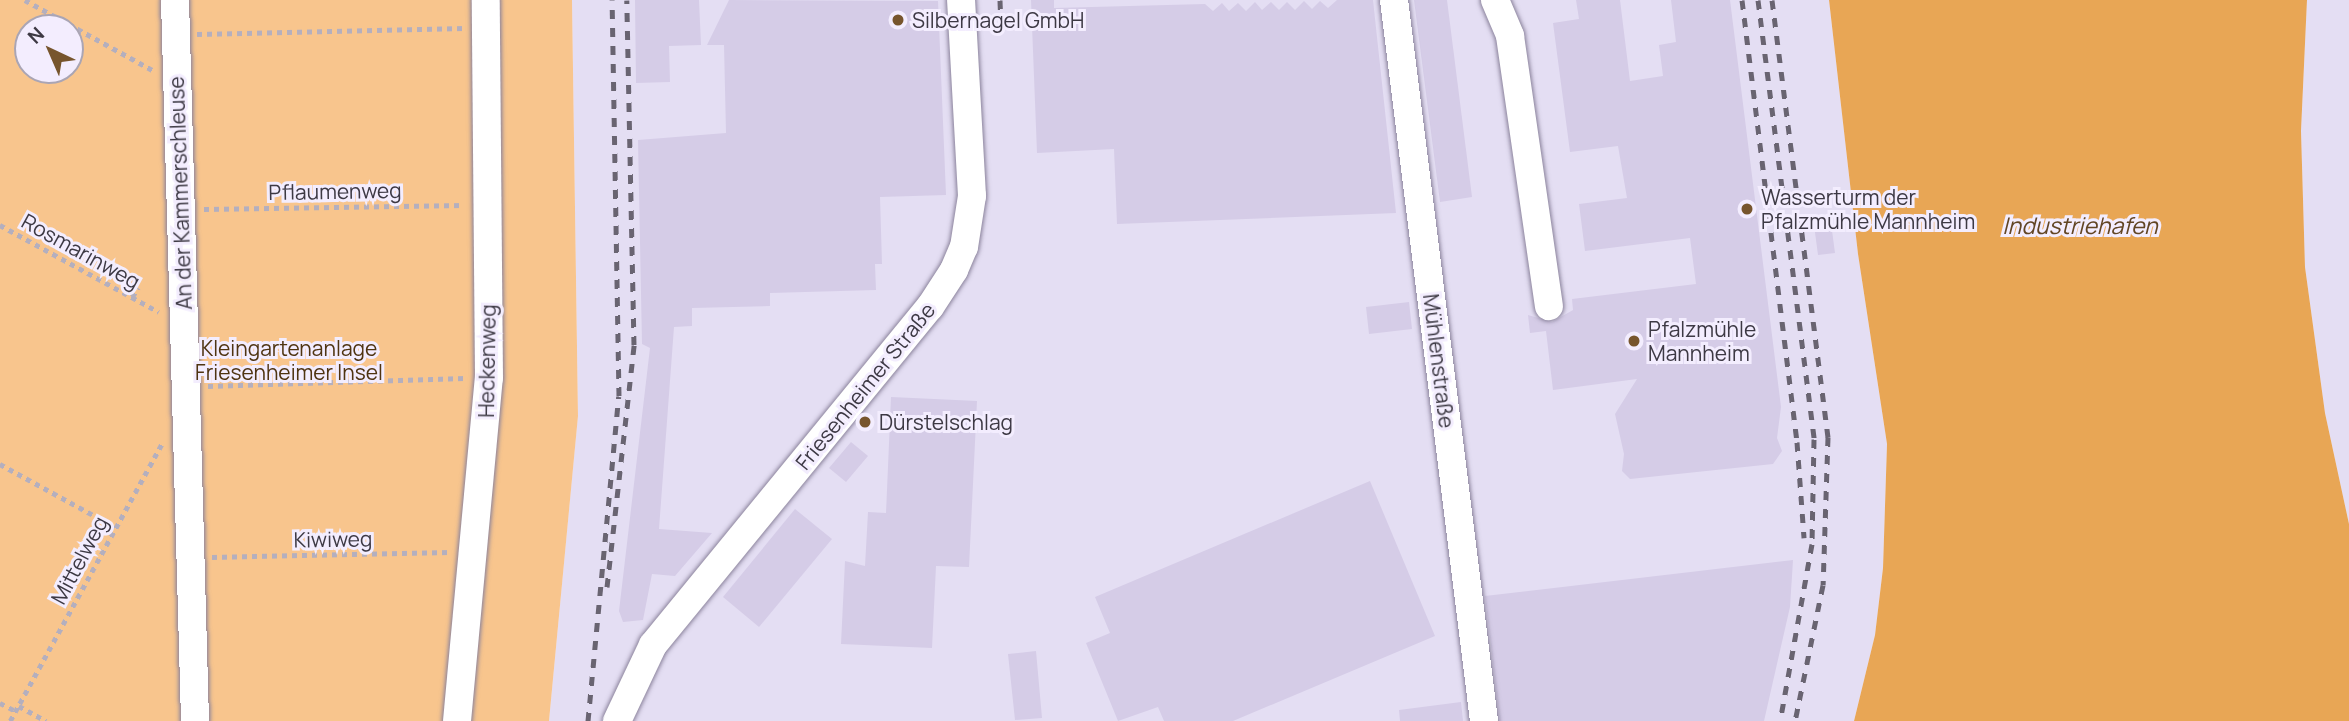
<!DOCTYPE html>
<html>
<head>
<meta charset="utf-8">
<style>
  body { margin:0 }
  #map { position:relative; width:2349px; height:721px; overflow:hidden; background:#f3edfe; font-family:Manrope,sans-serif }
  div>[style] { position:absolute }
  .built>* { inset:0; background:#e4def3 }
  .green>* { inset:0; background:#f8c58d }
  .water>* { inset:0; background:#e8a655 }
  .building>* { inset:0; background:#d5cce7 }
  .path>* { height:4.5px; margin-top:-2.25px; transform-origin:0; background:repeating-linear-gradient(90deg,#b4afbe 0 5px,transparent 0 10px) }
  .roads { filter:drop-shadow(0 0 2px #8b839c) drop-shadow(0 0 2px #8b839c) }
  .minor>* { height:28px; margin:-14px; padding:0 14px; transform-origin:14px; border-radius:14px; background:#fff }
  .rail>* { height:5px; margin-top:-2.5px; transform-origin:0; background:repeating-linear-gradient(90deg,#696471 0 9px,transparent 0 18px) }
  .dots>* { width:19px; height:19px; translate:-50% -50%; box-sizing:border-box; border:4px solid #f3edfe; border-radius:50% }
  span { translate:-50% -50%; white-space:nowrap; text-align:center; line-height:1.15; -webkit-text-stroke:6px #f3edfe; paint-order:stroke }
  .poi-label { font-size:21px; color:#3d3944 }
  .left { translate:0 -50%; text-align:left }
  .street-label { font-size:21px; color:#3d3944 }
  .park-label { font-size:21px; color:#4f3411 }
  .water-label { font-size:23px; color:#624524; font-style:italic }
  .north { position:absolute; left:14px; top:14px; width:70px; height:70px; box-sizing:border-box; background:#f3edfe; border:2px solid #aaa5b4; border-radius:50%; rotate:316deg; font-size:19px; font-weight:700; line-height:28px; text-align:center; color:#3d3944 }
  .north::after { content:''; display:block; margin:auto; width:24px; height:32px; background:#77552d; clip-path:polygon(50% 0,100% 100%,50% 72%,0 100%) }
</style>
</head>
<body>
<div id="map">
  <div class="built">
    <i style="clip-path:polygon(572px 0,1829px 0,1858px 254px,1887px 444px,1883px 568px,1875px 635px,1854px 721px,549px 721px,578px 415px)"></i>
    <i style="clip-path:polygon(2307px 0,2349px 0,2349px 524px,2325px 413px,2305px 267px,2301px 131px)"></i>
  </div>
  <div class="green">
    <i style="clip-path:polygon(evenodd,0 0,572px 0,578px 416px,549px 721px,0 721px,0 0,28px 28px,70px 28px,70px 70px,28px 70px,28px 28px)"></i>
  </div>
  <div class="water">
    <i style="clip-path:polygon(1829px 0,2307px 0,2301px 131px,2305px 267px,2325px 413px,2349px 524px,2349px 721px,1854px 721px,1875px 635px,1883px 568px,1887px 444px,1858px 254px)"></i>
  </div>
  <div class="building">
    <i style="clip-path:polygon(635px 0,699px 0,701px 45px,669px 46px,670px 82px,636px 83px)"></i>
    <i style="clip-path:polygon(729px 0,938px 1px,946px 195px,880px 197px,882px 264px,875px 264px,876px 290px,770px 293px,770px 306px,692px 308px,692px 326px,674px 327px,659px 529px,712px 533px,675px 576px,652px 574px,643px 620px,623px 622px,619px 611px,650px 348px,642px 344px,638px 140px,726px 133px,724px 45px,707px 45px)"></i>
    <i style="clip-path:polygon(1031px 0,1054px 0,1054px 8px,1205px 4px,1213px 11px,1222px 3px,1229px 11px,1238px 3px,1246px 11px,1255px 2px,1262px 10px,1271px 2px,1279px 10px,1287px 2px,1295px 10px,1304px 1px,1312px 9px,1320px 1px,1328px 8px,1337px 0,1373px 0,1396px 213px,1117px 224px,1114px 149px,1037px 153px)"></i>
    <i style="clip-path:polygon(1414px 0,1447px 0,1472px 197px,1440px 202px)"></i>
    <i style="clip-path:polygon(1576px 0,1620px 0,1630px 81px,1663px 76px,1659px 45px,1676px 42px,1671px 0,1730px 0,1781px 407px,1777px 438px,1782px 451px,1773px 464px,1630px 479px,1622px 471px,1624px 454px,1615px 414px,1637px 379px,1553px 390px,1546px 331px,1530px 333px,1528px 315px,1552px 322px,1573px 310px,1572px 299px,1696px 284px,1690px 238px,1585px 251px,1579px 204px,1627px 198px,1618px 146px,1570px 152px,1553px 23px,1579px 19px)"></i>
    <i style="clip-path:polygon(1831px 223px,1835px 253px,1818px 255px,1814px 225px)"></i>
    <i style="clip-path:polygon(1409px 302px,1412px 329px,1369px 334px,1366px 307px)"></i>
    <i style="clip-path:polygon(891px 397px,977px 401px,969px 567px,936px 566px,932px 648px,841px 644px,845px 561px,865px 566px,868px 512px,886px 513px)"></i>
    <i style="clip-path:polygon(851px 442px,868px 456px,846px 482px,829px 468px)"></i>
    <i style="clip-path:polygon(1370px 481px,1435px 636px,1233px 721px,1164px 721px,1158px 707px,1118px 721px,1086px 643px,1110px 633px,1095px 597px)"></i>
    <i style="clip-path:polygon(795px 509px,832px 539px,759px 627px,723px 597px)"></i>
    <i style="clip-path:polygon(1793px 560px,1790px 607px,1764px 721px,1500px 721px,1485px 596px)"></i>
    <i style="clip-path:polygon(1036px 651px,1042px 718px,1015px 720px,1008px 654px)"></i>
    <i style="clip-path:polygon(1461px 702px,1463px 721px,1400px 721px,1399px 710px)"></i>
  </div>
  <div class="path">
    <i style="left:25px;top:0;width:147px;rotate:28.8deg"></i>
    <i style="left:197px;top:34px;width:268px;rotate:-1.3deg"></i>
    <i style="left:204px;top:209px;width:260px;rotate:-0.9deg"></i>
    <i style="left:0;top:225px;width:181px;rotate:28.7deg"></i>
    <i style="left:132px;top:297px;width:11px;rotate:-56deg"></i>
    <i style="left:208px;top:386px;width:257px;rotate:-1.8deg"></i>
    <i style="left:0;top:464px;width:131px;rotate:28.7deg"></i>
    <i style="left:212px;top:557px;width:239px;rotate:-1.2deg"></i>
    <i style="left:0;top:703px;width:18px;rotate:27deg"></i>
    <i style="left:19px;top:706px;width:31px;rotate:29deg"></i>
    <i style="left:10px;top:721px;width:318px;rotate:-61.3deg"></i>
  </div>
  <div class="roads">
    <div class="minor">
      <i style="left:175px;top:0;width:721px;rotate:88.41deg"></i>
      <i style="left:1394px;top:0;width:727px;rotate:82.88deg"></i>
      <i style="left:1495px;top:0;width:39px;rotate:67deg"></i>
      <i style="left:1510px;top:36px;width:273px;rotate:81.8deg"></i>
      <i style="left:457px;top:721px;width:344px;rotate:-84.7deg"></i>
      <i style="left:489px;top:378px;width:378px;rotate:-90.5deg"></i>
      <i style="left:617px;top:721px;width:84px;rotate:-64.7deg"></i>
      <i style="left:653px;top:645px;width:437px;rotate:-50.7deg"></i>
      <i style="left:930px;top:307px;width:44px;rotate:-57deg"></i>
      <i style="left:954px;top:270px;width:25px;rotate:-67deg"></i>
      <i style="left:964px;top:247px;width:52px;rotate:-81.1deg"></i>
      <i style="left:972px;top:196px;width:196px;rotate:-93.2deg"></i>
    </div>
  </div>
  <div class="rail">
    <i style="left:1000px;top:0;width:32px;rotate:88deg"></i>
    <i style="left:1742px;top:0;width:445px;rotate:82.9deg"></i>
    <i style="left:1797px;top:442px;width:96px;rotate:85.8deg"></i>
    <i style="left:1758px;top:0;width:443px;rotate:82.7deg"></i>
    <i style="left:1814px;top:439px;width:105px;rotate:91.1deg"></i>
    <i style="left:1812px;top:544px;width:180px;rotate:100.2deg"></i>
    <i style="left:1772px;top:0;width:441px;rotate:82.7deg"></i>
    <i style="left:1828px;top:437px;width:148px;rotate:91.9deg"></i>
    <i style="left:1823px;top:585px;width:139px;rotate:101.6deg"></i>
    <i style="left:607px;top:587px;width:244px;rotate:-83.6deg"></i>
    <i style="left:634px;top:345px;width:345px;rotate:-91.2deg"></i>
    <i style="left:588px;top:721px;width:326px;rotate:-84.6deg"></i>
    <i style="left:619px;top:396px;width:396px;rotate:-91deg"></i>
  </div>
  <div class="dots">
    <i style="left:898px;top:20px;background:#77552d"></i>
    <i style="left:1747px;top:209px;background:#77552d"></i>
    <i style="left:1634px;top:341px;background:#77552d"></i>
    <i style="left:865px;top:422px;background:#77552d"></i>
  </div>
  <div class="poi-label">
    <span class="left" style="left:912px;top:20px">Silbernagel GmbH</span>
    <span class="left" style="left:1761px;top:209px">Wasserturm der<br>Pfalzmühle Mannheim</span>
    <span class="left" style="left:1648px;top:341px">Pfalzmühle<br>Mannheim</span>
    <span class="left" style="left:879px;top:422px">Dürstelschlag</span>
  </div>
  <div class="street-label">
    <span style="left:335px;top:191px;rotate:-1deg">Pflaumenweg</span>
    <span style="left:180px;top:193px;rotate:-92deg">An der Kammerschleuse</span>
    <span style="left:81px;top:251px;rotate:29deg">Rosmarinweg</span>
    <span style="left:487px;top:361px;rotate:-89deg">Heckenweg</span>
    <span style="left:1439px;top:361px;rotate:83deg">Mühlenstraße</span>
    <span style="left:865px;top:386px;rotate:-51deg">Friesenheimer Straße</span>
    <span style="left:333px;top:539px;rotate:-1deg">Kiwiweg</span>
    <span style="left:79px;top:560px;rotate:-62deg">Mittelweg</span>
  </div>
  <div class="park-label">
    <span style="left:289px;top:360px">Kleingartenanlage<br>Friesenheimer Insel</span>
  </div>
  <div class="water-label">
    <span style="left:2080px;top:225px">Industriehafen</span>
  </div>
  <div class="north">N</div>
</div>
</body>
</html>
